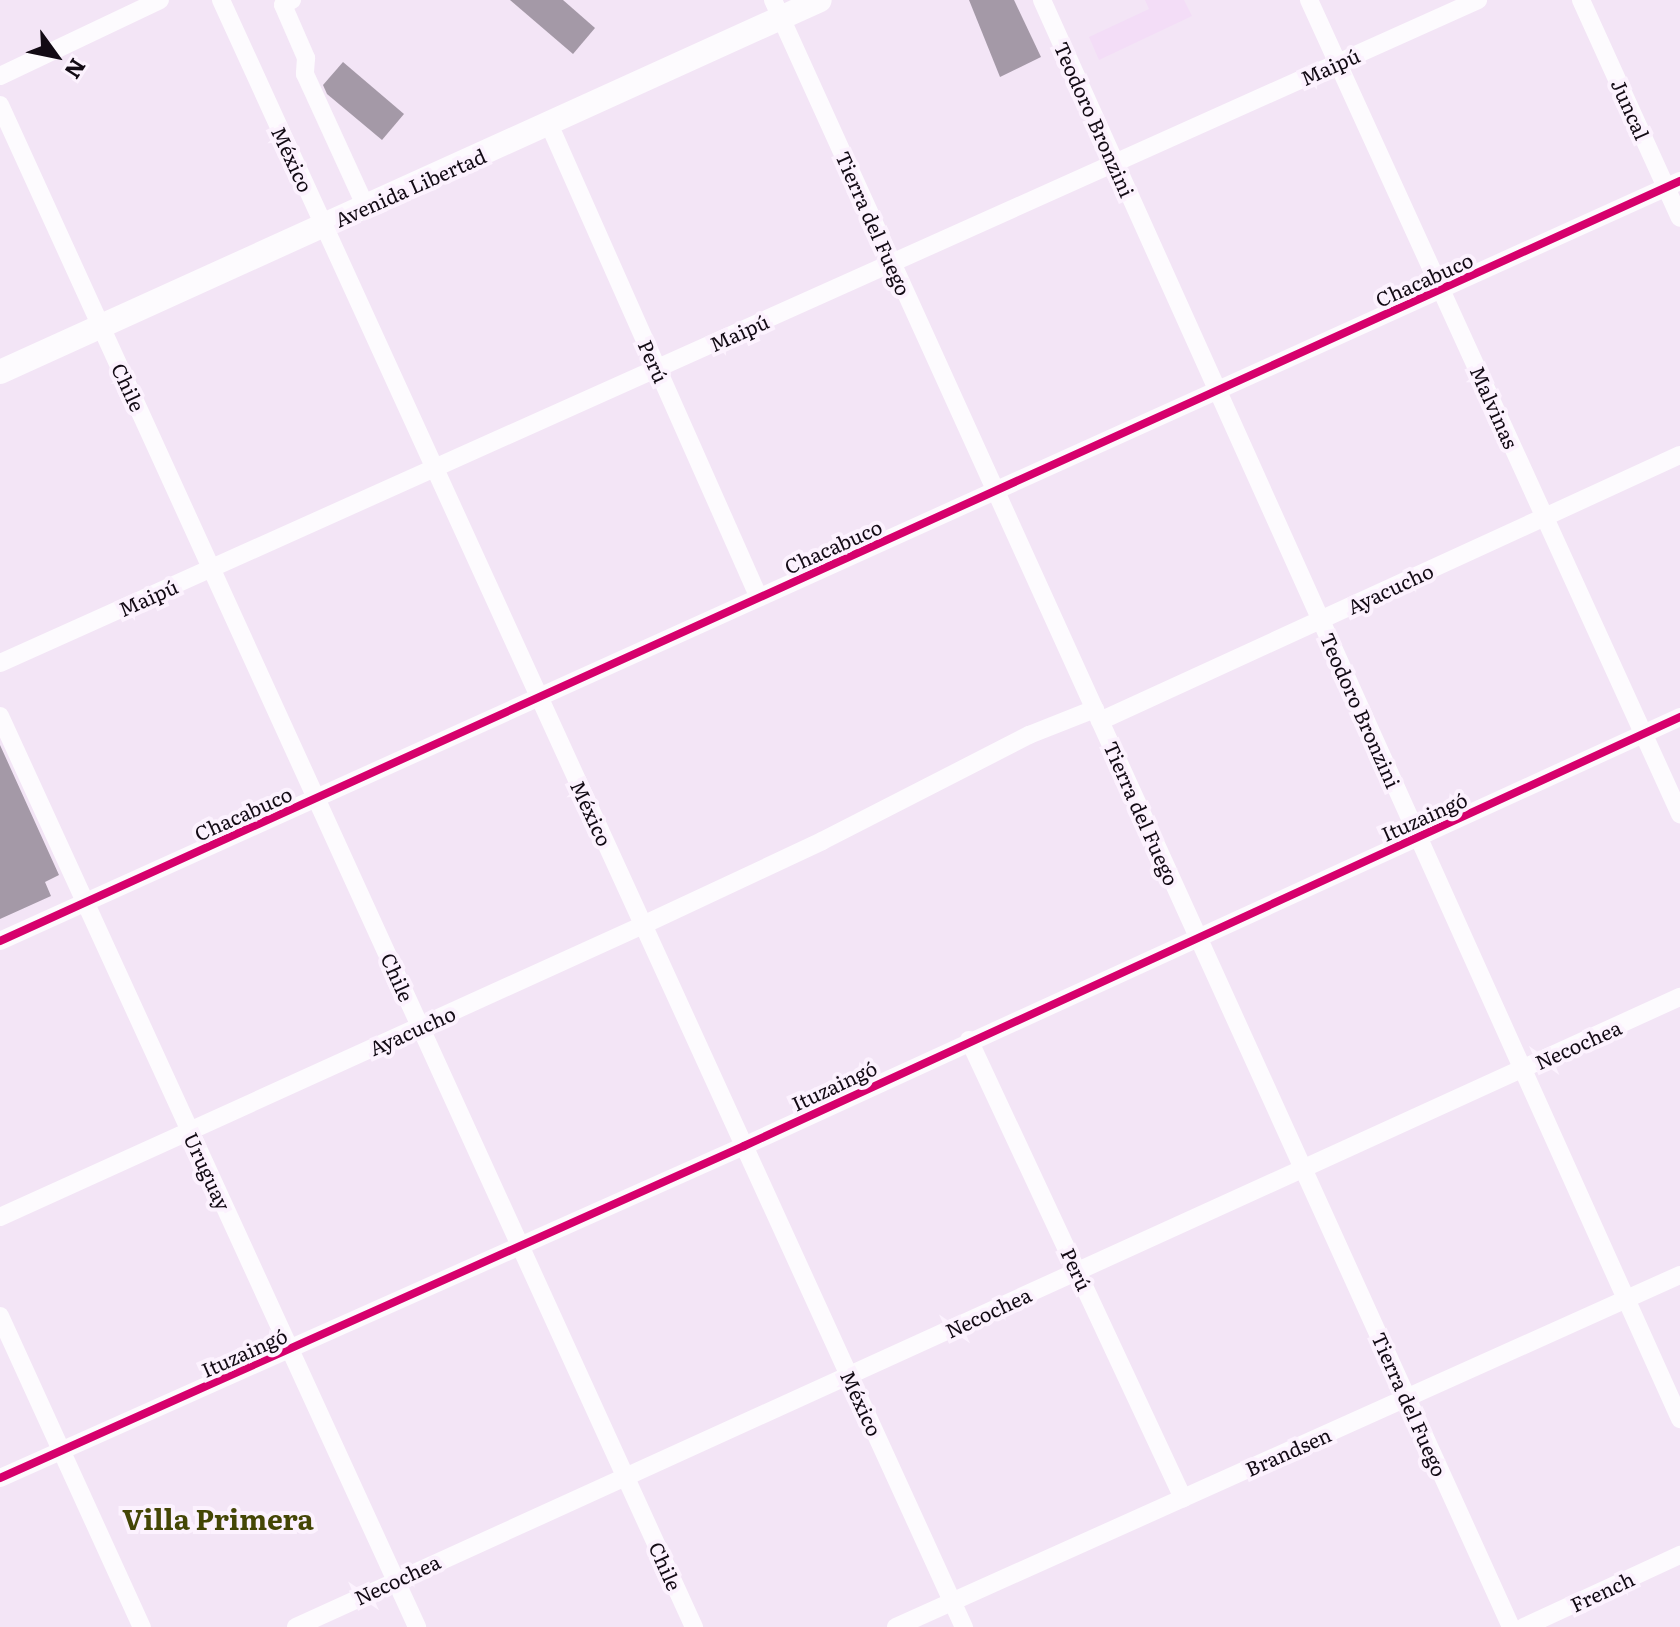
<!DOCTYPE html>
<html>
<head>
<meta charset="utf-8">
<style>
  body { margin:0 }
  #map { position:relative; width:1680px; height:1627px; overflow:hidden; background:#f3e5f6; font-family:Literata,serif }
  div>[style] { position:absolute }
  .built>* { inset:0; background:#f3ddf7 }
  .building>* { inset:0; background:#a499a7 }
  .minor>* { height:18px; margin:-9px; padding:0 9px; transform-origin:9px; border-radius:9px; background:#fdfbfe }
  .major>* { height:24px; margin:-12px; padding:0 12px; transform-origin:12px; border-radius:12px; background:#fdfbfe }
  .cycleway>* { height:8px; margin:-4px; padding:0 4px; transform-origin:4px; border-radius:4px; background:#d6006c }
  span { translate:-50% -50%; white-space:nowrap; text-align:center; line-height:1.15; -webkit-text-stroke:8px #fcf2fe; paint-order:stroke }
  .street-label { font-size:20px; color:#120a14 }
  .district-label { font-size:28px; color:#444605; font-weight:700 }
  .north { position:absolute; left:16px; top:16px; width:80px; height:80px; -webkit-text-stroke:6px #fcf2fe; paint-order:stroke; rotate:123deg; font-size:22px; font-weight:700; line-height:32px; text-align:center; color:#120a14 }
  .north::after { content:''; display:block; margin:auto; width:28px; height:36px; background:#120a14; clip-path:polygon(50% 0,100% 100%,50% 72%,0 100%) }
</style>
</head>
<body>
<div id="map">
  <div class="built">
    <i style="clip-path:polygon(1145px 0,1184px 0,1192px 16px,1099px 60px,1089px 37px,1149px 9px)"></i>
  </div>
  <div class="building">
    <i style="clip-path:polygon(510px 0,563px 0,595px 28px,573px 54px)"></i>
    <i style="clip-path:polygon(969px 0,1014px 0,1041px 57px,1000px 77px)"></i>
    <i style="clip-path:polygon(343px 62px,404px 114px,382px 140px,327px 94px,323px 85px)"></i>
    <i style="clip-path:polygon(0 745px,59px 875px,45px 882px,51px 896px,0 919px)"></i>
  </div>
  <div class="minor">
    <i style="left:221px;top:0;width:1789px;rotate:65.46deg"></i>
    <i style="left:292px;top:0;width:10px;rotate:151deg"></i>
    <i style="left:283px;top:5px;width:58px;rotate:66.5deg"></i>
    <i style="left:306px;top:58px;width:16px;rotate:94deg"></i>
    <i style="left:305px;top:74px;width:146px;rotate:65.4deg"></i>
    <i style="left:773px;top:0;width:1787px;rotate:65.6deg"></i>
    <i style="left:1042px;top:0;width:1556px;rotate:65.79deg"></i>
    <i style="left:1309px;top:0;width:895px;rotate:65.5deg"></i>
    <i style="left:1581px;top:0;width:239px;rotate:65.6deg"></i>
    <i style="left:0;top:76px;width:177px;rotate:-25.4deg"></i>
    <i style="left:0;top:105px;width:1673px;rotate:65.49deg"></i>
    <i style="left:549px;top:124px;width:518px;rotate:66.1deg"></i>
    <i style="left:0;top:663px;width:1620px;rotate:-24.16deg"></i>
    <i style="left:0;top:716px;width:1002px;rotate:65.4deg"></i>
    <i style="left:1100px;top:721px;width:638px;rotate:-24.64deg"></i>
    <i style="left:0;top:941px;width:1844px;rotate:-24.34deg"></i>
    <i style="left:969px;top:1040px;width:506px;rotate:64.96deg"></i>
    <i style="left:0;top:1217px;width:706px;rotate:-24.42deg"></i>
    <i style="left:643px;top:925px;width:198px;rotate:-25.1deg"></i>
    <i style="left:822px;top:841px;width:233px;rotate:-27.1deg"></i>
    <i style="left:1029px;top:735px;width:71px;rotate:-21.5deg"></i>
    <i style="left:0;top:1316px;width:342px;rotate:65.5deg"></i>
    <i style="left:0;top:1478px;width:815px;rotate:-24.05deg"></i>
    <i style="left:744px;top:1146px;width:1030px;rotate:-24.62deg"></i>
    <i style="left:296px;top:1627px;width:1521px;rotate:-24.48deg"></i>
    <i style="left:896px;top:1627px;width:859px;rotate:-24.18deg"></i>
    <i style="left:1524px;top:1627px;width:172px;rotate:-24.8deg"></i>
  </div>
  <div class="major">
    <i style="left:0;top:372px;width:900px;rotate:-24.4deg"></i>
  </div>
  <div class="cycleway">
    <i style="left:0;top:941px;width:1844px;rotate:-24.34deg"></i>
    <i style="left:0;top:1478px;width:815px;rotate:-24.05deg"></i>
    <i style="left:744px;top:1146px;width:1030px;rotate:-24.62deg"></i>
  </div>
  <div class="street-label">
    <span style="left:1330px;top:66px;rotate:-24deg">Maipú</span>
    <span style="left:1631px;top:109px;rotate:66deg">Juncal</span>
    <span style="left:1095px;top:119px;rotate:66deg">Teodoro Bronzini</span>
    <span style="left:293px;top:159px;rotate:65deg">México</span>
    <span style="left:410px;top:187px;rotate:-24deg">Avenida Libertad</span>
    <span style="left:874px;top:223px;rotate:66deg">Tierra del Fuego</span>
    <span style="left:1424px;top:279px;rotate:-24deg">Chacabuco</span>
    <span style="left:739px;top:332px;rotate:-24deg">Maipú</span>
    <span style="left:654px;top:361px;rotate:66deg">Perú</span>
    <span style="left:129px;top:387px;rotate:65deg">Chile</span>
    <span style="left:1495px;top:407px;rotate:66deg">Malvinas</span>
    <span style="left:833px;top:546px;rotate:-24deg">Chacabuco</span>
    <span style="left:1390px;top:588px;rotate:-25deg">Ayacucho</span>
    <span style="left:148px;top:597px;rotate:-24deg">Maipú</span>
    <span style="left:1361px;top:710px;rotate:66deg">Teodoro Bronzini</span>
    <span style="left:243px;top:813px;rotate:-24deg">Chacabuco</span>
    <span style="left:592px;top:813px;rotate:65deg">México</span>
    <span style="left:1142px;top:813px;rotate:66deg">Tierra del Fuego</span>
    <span style="left:1424px;top:816px;rotate:-24deg">Ituzaingó</span>
    <span style="left:398px;top:977px;rotate:66deg">Chile</span>
    <span style="left:412px;top:1030px;rotate:-24deg">Ayacucho</span>
    <span style="left:1578px;top:1044px;rotate:-24deg">Necochea</span>
    <span style="left:834px;top:1085px;rotate:-25deg">Ituzaingó</span>
    <span style="left:208px;top:1171px;rotate:65deg">Uruguay</span>
    <span style="left:1077px;top:1269px;rotate:65deg">Perú</span>
    <span style="left:988px;top:1312px;rotate:-25deg">Necochea</span>
    <span style="left:244px;top:1352px;rotate:-24deg">Ituzaingó</span>
    <span style="left:862px;top:1403px;rotate:65deg">México</span>
    <span style="left:1410px;top:1404px;rotate:66deg">Tierra del Fuego</span>
    <span style="left:1288px;top:1451px;rotate:-24deg">Brandsen</span>
    <span style="left:666px;top:1566px;rotate:66deg">Chile</span>
    <span style="left:397px;top:1579px;rotate:-25deg">Necochea</span>
    <span style="left:1602px;top:1591px;rotate:-25deg">French</span>
  </div>
  <div class="district-label">
    <span style="left:218px;top:1518px">Villa Primera</span>
  </div>
  <div class="north">N</div>
</div>
</body>
</html>
